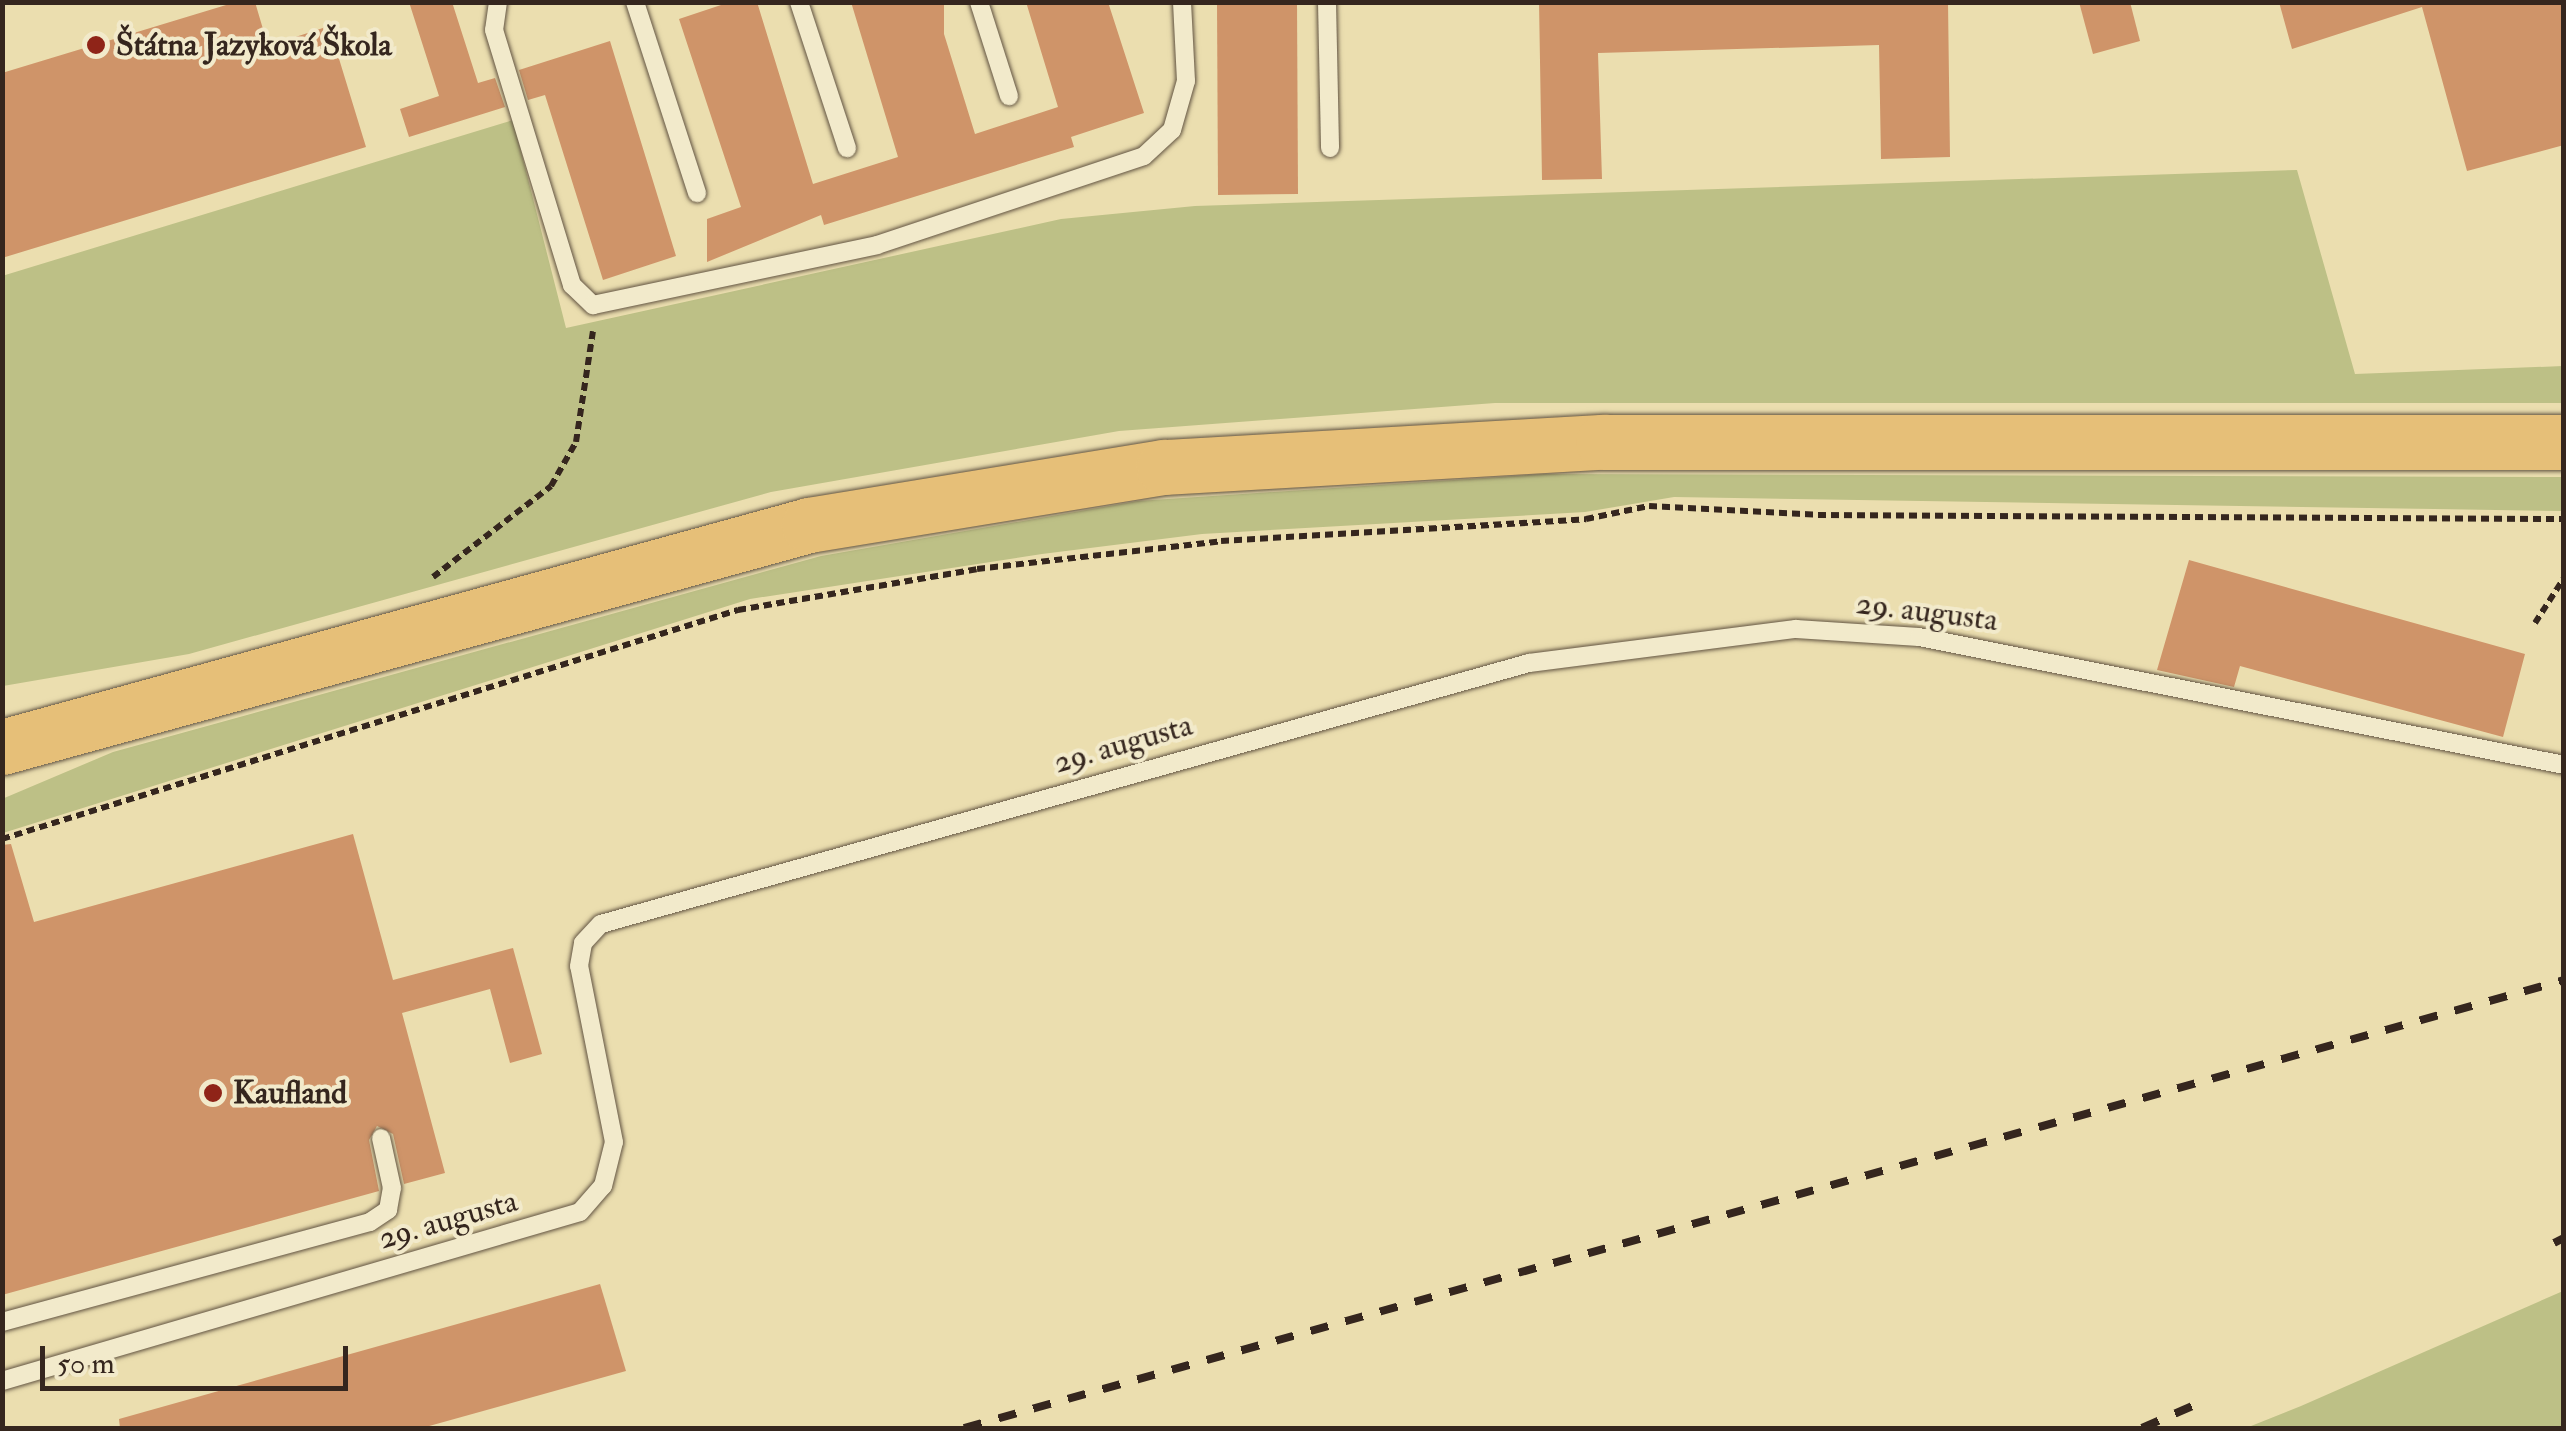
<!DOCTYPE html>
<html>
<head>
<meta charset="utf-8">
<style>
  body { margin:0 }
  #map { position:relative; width:2566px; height:1431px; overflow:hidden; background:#ebdeaf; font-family:"IM FELL Double Pica",serif }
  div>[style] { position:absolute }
  .green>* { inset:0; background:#bdc086 }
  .building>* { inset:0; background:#cf9469 }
  .path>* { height:6px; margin-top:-3px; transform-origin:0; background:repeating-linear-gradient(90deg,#35261e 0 8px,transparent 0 13px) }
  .roads { filter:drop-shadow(0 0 2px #625442) drop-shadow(0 0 2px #625442) }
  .lane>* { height:18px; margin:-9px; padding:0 9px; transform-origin:9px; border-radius:9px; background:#f2eacb }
  .primary>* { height:55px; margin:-27.5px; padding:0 27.5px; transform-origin:27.5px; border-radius:27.5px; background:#e6bf78 }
  .rail>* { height:8px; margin-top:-4px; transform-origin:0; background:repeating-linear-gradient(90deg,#35261e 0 18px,transparent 0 36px) }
  .dots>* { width:28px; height:28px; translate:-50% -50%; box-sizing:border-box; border:5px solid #f2eacb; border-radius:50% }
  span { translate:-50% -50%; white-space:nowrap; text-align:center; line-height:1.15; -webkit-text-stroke:8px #f2eacb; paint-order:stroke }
  .poi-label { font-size:32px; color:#35261e; font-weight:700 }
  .left { translate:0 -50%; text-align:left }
  .street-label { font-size:32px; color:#35261e }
  .frame { position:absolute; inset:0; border:5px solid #35261e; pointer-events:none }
  .scale { position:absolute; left:40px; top:1346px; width:308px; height:45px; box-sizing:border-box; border:5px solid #35261e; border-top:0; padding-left:12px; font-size:30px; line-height:35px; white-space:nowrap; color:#35261e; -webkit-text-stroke:8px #f2eacb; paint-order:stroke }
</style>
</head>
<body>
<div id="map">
  <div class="green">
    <i style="clip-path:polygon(513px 120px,566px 328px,1061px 219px,1195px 206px,2297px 170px,2355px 374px,2563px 366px,2563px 403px,1495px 403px,1119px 431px,771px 492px,189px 654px,3px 686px,2px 276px)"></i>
    <i style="clip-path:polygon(1544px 474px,2563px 477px,2563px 511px,1674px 497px,1585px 512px,1202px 534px,1042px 554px,750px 599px,3px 833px,2px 799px,113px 752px,821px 556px,1138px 501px)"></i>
    <i style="clip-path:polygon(2563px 1291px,2563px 1428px,2246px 1428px,2301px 1406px)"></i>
  </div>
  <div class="building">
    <i style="clip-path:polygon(236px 2px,255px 2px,268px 46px,329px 26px,366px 147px,2px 258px,2px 73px)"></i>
    <i style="clip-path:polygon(409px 2px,452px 2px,478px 83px,495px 78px,505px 107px,409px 137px,400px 109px,439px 96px)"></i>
    <i style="clip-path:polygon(730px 2px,757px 2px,813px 184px,898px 157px,851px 2px,944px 2px,944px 34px,975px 134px,1058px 107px,1026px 2px,1108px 2px,1144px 113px,1071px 137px,1074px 147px,824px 225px,821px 215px,707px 262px,707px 219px,741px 207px,679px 19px)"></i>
    <i style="clip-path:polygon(1217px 2px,1297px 2px,1298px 194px,1218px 195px)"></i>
    <i style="clip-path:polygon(1539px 2px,1948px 2px,1950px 157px,1881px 159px,1879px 45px,1598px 53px,1602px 179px,1542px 180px)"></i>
    <i style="clip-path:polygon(2079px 2px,2130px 2px,2140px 41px,2093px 54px)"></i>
    <i style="clip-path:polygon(2279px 2px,2564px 2px,2564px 145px,2467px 171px,2422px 7px,2292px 49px)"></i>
    <i style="clip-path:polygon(610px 41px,676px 256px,603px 280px,545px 95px,528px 100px,519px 70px)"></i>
    <i style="clip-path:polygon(2189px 560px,2525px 654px,2503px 737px,2240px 666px,2234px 687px,2157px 670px)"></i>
    <i style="clip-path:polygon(353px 834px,393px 980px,513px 948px,542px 1054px,510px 1063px,490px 989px,402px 1013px,445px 1173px,404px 1184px,393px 1134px,377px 1126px,369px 1140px,379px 1191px,2px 1295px,2px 845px,11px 844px,34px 922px)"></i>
    <i style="clip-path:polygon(600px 1284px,626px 1371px,422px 1428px,120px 1428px,119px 1419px)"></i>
  </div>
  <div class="path">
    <i style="left:433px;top:577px;width:149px;rotate:-37.6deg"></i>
    <i style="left:551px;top:486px;width:51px;rotate:-60.4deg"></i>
    <i style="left:576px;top:442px;width:112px;rotate:-81.3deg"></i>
    <i style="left:2535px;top:623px;width:54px;rotate:-57.2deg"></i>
    <i style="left:2px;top:839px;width:771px;rotate:-17.28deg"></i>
    <i style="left:738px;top:610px;width:242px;rotate:-9.7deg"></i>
    <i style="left:977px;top:569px;width:246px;rotate:-6.5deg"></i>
    <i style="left:1221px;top:541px;width:366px;rotate:-3.4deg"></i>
    <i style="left:1586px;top:519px;width:64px;rotate:-11.7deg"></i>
    <i style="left:1649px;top:506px;width:169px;rotate:3deg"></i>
    <i style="left:1818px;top:515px;width:746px;rotate:0.31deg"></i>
  </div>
  <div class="roads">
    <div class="lane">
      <i style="left:498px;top:2px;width:28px;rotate:98deg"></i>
      <i style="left:494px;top:30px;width:267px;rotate:73deg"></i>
      <i style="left:572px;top:285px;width:29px;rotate:44deg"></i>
      <i style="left:593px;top:305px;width:290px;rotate:-11.9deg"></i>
      <i style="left:877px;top:245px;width:281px;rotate:-18.4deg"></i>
      <i style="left:1144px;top:156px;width:38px;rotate:-43deg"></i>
      <i style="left:1172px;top:130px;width:51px;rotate:-74.1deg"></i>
      <i style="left:1186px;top:81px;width:79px;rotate:-92.9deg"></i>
      <i style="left:635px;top:2px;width:201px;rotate:72deg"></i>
      <i style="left:799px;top:2px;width:154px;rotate:71.8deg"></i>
      <i style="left:979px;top:2px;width:99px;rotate:72.3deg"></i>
      <i style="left:1327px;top:2px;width:146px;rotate:88.8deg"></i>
      <i style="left:2px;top:1322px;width:381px;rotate:-15.2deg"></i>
      <i style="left:370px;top:1222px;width:22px;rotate:-34deg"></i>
      <i style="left:388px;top:1210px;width:22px;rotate:-80deg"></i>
      <i style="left:392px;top:1188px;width:51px;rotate:-102.4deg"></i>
      <i style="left:2px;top:1381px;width:602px;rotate:-16.3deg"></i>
      <i style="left:580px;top:1212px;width:35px;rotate:-49deg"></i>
      <i style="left:603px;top:1186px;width:45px;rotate:-76deg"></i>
      <i style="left:614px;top:1142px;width:179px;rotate:-101.2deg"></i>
      <i style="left:579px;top:966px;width:23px;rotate:-80deg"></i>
      <i style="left:583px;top:943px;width:26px;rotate:-47deg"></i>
      <i style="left:601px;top:924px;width:964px;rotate:-15.71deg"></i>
      <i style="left:1529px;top:663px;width:269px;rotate:-7.3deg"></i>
      <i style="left:1796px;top:629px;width:123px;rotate:3.7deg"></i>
      <i style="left:1919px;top:637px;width:658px;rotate:11.22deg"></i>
    </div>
    <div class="primary">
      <i style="left:2px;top:747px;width:837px;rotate:-15.38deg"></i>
      <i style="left:809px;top:525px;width:360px;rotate:-9.3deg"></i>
      <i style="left:1164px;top:467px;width:440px;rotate:-3.3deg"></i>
      <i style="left:1603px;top:442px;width:961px"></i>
    </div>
  </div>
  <div class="rail">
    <i style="left:2554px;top:1243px;width:11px;rotate:-27deg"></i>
    <i style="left:964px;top:1428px;width:1662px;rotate:-15.64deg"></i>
    <i style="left:2142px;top:1428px;width:70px;rotate:-23.6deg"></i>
  </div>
  <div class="dots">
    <i style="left:96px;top:45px;background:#8f2418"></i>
    <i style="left:213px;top:1093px;background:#8f2418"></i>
  </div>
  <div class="poi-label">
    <span class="left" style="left:116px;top:45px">Štátna Jazyková Škola</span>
    <span class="left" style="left:233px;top:1093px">Kaufland</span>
  </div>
  <div class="street-label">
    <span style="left:1927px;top:612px;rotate:7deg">29. augusta</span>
    <span style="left:1123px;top:744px;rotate:-16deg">29. augusta</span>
    <span style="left:448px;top:1220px;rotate:-16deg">29. augusta</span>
  </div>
  <div class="frame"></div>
  <div class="scale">50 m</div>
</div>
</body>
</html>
